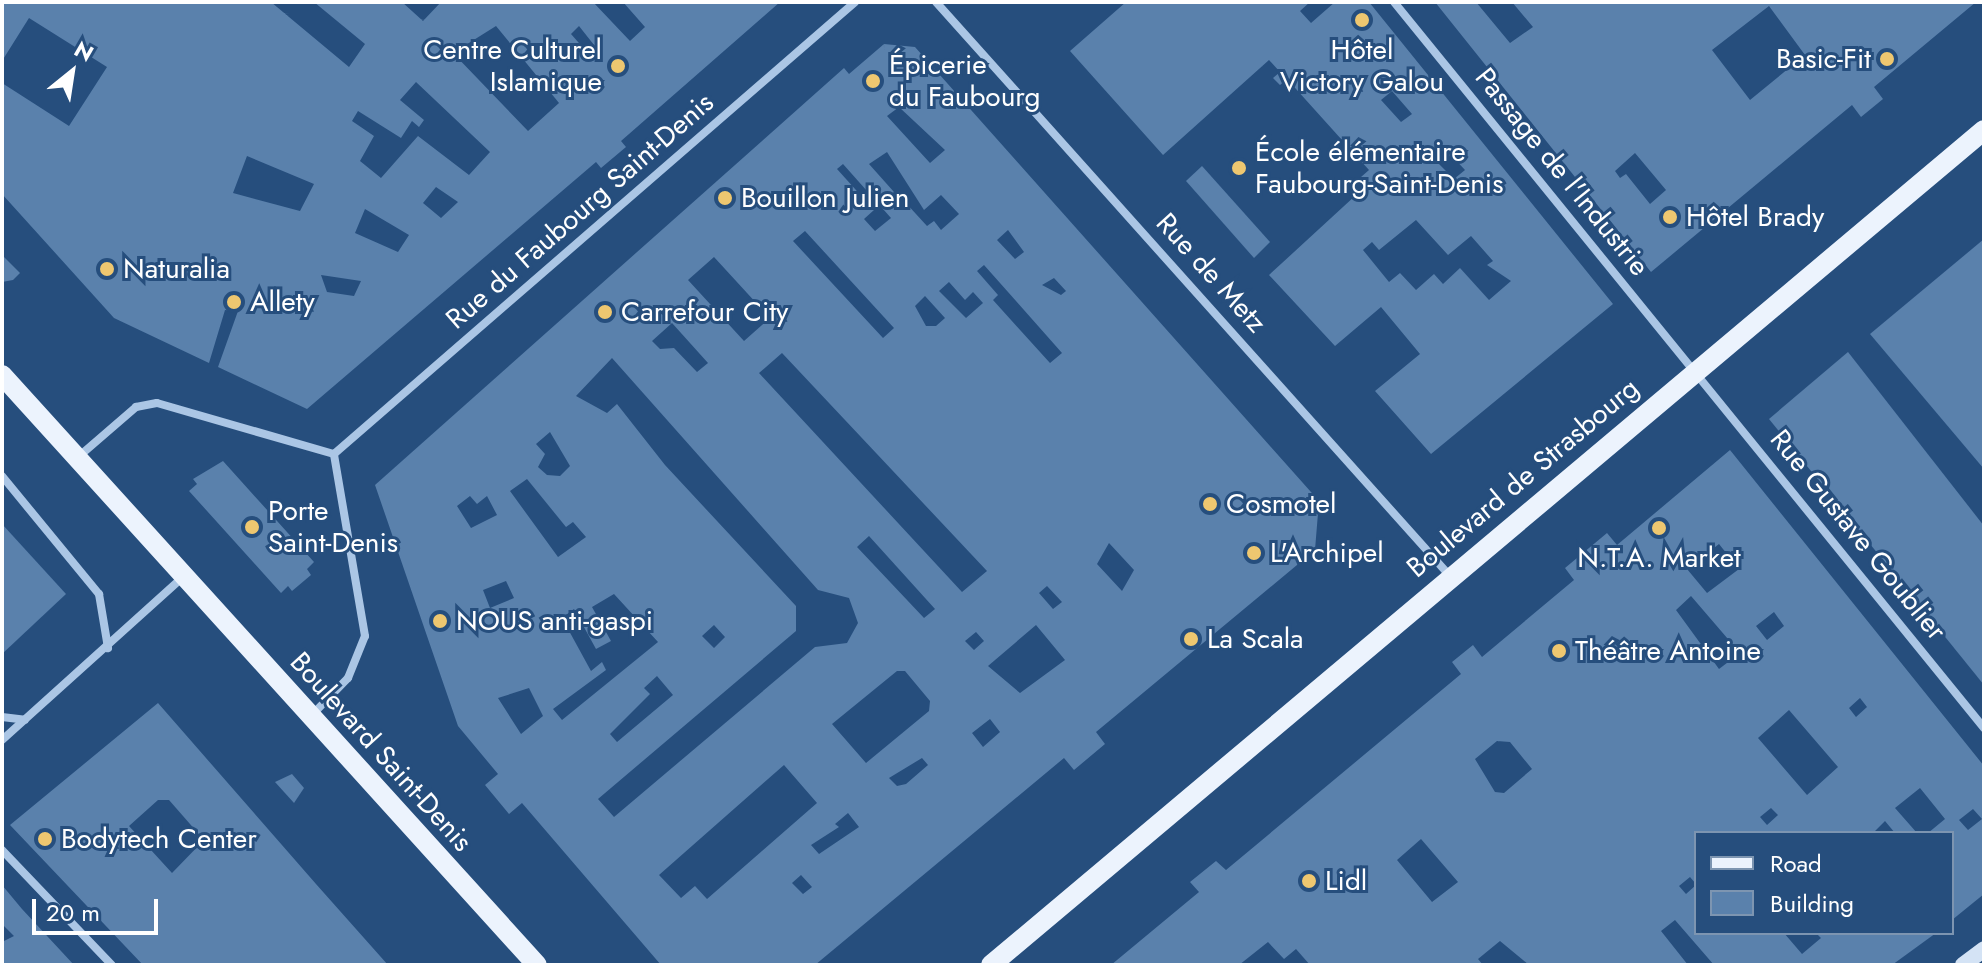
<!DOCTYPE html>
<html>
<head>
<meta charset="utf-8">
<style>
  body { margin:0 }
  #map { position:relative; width:1986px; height:967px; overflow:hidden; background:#264e7d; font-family:Jost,sans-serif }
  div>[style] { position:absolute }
  .building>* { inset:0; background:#5a81ac }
  .street>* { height:8px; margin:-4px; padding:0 4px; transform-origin:4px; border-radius:4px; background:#abc6e5 }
  .secondary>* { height:16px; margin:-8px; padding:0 8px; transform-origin:8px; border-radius:8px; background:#d4e3f5 }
  .primary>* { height:20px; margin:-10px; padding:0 10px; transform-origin:10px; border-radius:10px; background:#ecf3fd }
  .dots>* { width:22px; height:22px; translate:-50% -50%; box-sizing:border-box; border:4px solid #264e7d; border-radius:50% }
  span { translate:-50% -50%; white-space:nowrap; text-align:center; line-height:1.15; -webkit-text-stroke:6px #264e7d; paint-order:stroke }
  .poi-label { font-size:28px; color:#fff }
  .right { translate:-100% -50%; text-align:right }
  .left { translate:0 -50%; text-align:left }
  .street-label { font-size:28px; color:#fff }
  .frame { position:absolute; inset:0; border:4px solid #fff; pointer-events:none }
  .legend { position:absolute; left:1694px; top:831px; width:260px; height:104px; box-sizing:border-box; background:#264e7d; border:2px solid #7d95b1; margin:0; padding:10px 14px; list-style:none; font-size:24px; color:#fff }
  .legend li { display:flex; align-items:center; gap:16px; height:40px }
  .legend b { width:40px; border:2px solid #7d95b1 }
  .north { position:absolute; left:32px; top:32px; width:80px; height:80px; -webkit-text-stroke:6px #264e7d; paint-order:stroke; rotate:30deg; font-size:22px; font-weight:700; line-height:32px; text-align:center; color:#fff }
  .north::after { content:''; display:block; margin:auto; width:28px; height:36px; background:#fff; clip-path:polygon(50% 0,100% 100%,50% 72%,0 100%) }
  .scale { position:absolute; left:32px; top:899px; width:126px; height:36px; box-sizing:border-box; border:4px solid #fff; border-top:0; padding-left:10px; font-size:24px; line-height:28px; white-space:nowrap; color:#fff; -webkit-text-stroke:6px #264e7d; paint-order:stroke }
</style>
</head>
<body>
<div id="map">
  <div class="building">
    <i style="clip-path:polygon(evenodd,2px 2px,271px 2px,349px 67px,365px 44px,314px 2px,402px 2px,423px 21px,441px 2px,593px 2px,630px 41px,645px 27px,623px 2px,780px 2px,621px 141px,626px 147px,601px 168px,596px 162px,307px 409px,218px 367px,238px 311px,225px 310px,209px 363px,114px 318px,2px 194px,2px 83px,69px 126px,107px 67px,29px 18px,2px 61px,2px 2px,496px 26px,559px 103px,528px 131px,453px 53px,496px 26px,2px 2px,579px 26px,594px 45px,586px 51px,571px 34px,579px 26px,2px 2px,416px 82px,490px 152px,469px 175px,418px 136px,381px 178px,360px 161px,374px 136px,352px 121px,358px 111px,401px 138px,412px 121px,419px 127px,424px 120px,400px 100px,416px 82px,2px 2px,247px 156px,314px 184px,300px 211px,233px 193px,247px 156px,2px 2px,436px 187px,458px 202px,441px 218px,423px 203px,436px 187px,2px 2px,365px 209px,409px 235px,398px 252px,355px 233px,365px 209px,2px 2px,321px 275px,361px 281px,354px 296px,327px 292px,321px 275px)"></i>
    <i style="clip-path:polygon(evenodd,1126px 2px,1310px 2px,1300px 11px,1311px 23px,1335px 2px,1369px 2px,1613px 304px,1431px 454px,1375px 391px,1420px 354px,1381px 307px,1335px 346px,1269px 275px,1368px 184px,1361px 177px,1369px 170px,1287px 79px,1280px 85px,1273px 78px,1280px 72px,1269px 60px,1163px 155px,1070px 51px,1126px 2px,1392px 91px,1412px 114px,1401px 122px,1381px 100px,1392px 91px,1126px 2px,1451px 155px,1465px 170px,1454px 179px,1439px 164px,1451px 155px,1126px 2px,1416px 220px,1448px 255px,1471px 236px,1493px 261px,1487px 265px,1511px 281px,1489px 300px,1460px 268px,1443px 284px,1434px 274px,1416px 290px,1400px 273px,1389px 282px,1363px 250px,1372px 242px,1379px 250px,1416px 220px)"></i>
    <i style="clip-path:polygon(evenodd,1435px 2px,1476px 2px,1510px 43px,1533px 27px,1512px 2px,1976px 2px,1874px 87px,1883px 99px,1861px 117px,1852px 105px,1651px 272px,1435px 2px,1769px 6px,1805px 55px,1750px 100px,1712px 50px,1769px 6px,1435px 2px,1635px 153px,1666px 190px,1650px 204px,1626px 174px,1620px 178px,1615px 171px,1635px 153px)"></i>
    <i style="clip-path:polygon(evenodd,884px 44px,915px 47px,1319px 501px,1315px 550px,1096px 732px,1105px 744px,1074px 770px,1064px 758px,815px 965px,661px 965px,522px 803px,509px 814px,485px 785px,498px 774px,458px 726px,375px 485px,844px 68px,849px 74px,884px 44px,899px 107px,945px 150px,930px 163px,887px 116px,899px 107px,884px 44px,887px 152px,924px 210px,941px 195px,959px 214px,941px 230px,934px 221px,927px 226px,905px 202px,891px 206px,886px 199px,894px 192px,869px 164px,887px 152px,884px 44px,843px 164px,891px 218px,875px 231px,864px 219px,874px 210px,837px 169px,843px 164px,884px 44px,1008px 230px,1024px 252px,1015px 259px,997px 240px,1008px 230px,884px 44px,805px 231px,894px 328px,883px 338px,793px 241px,805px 231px,884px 44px,714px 257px,770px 318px,744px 341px,688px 280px,714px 257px,884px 44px,984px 265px,1062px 353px,1050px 363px,993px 300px,998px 295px,977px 271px,984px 265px,884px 44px,1054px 278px,1066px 291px,1061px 295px,1042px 285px,1054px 278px,884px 44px,949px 282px,965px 300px,973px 292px,983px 303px,966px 318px,939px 291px,949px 282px,884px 44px,925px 296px,945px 318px,936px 326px,926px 326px,915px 306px,925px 296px,884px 44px,672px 323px,708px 363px,697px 372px,674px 348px,660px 349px,652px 341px,672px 323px,884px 44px,782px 353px,987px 571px,962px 592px,759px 373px,782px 353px,884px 44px,612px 358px,818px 590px,849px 598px,858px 623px,847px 643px,815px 647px,614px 817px,598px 799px,796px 631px,796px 606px,665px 465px,617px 404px,607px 413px,576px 396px,612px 358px,884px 44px,550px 432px,570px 466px,560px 476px,547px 475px,538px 467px,545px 454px,536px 444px,550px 432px,884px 44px,527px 479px,566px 527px,573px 522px,586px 537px,558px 557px,510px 491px,527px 479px,884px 44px,470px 496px,477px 504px,487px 496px,497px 515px,471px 528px,457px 506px,470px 496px,884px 44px,869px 536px,935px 609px,924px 618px,857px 547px,869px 536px,884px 44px,1109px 543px,1134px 570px,1122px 591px,1097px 564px,1109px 543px,884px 44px,506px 581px,514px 598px,490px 608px,483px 590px,506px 581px,884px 44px,1047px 586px,1062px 602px,1053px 609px,1039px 593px,1047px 586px,884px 44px,614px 594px,658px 642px,562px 720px,553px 709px,606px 670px,602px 662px,591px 671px,562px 618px,574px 609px,596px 649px,611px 641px,592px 607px,614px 594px,884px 44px,714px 625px,725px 637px,714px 648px,702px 636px,714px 625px,884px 44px,1036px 625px,1065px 660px,1020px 693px,988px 666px,1036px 625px,884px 44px,976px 632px,984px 641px,974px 650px,965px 641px,976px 632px,884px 44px,897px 671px,905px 671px,930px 701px,929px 711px,866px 763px,832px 724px,897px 671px,884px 44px,657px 676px,673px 695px,617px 742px,610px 734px,650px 694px,644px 688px,657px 676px,884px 44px,529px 688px,543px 716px,521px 734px,498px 698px,529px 688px,884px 44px,990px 719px,1000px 732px,983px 747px,972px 733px,990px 719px,884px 44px,922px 758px,928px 765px,906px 784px,897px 786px,889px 778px,922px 758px,884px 44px,784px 765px,817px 803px,707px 899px,695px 886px,681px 898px,659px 875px,784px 765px,884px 44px,848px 813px,859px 827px,819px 854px,811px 845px,839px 827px,835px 824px,848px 813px,884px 44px,801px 875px,812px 887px,803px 894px,792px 883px,801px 875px)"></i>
    <i style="clip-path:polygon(1202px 166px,1270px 242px,1254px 258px,1186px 181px)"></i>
    <i style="clip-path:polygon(1984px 239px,1984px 469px,1870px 334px)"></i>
    <i style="clip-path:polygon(2px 255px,20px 273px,13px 280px,2px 282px)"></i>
    <i style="clip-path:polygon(1848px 352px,1984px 526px,1984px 685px,1769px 419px)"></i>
    <i style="clip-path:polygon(evenodd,1730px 450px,1984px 766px,1984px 894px,1952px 920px,1952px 833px,1928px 833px,1945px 819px,1920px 788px,1895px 808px,1917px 833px,1895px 833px,1885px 821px,1873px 833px,1696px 833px,1696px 884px,1690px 877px,1679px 886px,1686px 894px,1696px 885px,1696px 933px,1784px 933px,1802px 954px,1821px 938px,1816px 933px,1936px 933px,1892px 965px,1714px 965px,1675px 920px,1661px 931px,1688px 965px,1529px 965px,1500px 941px,1478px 959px,1483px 965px,1310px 965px,1296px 949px,1284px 959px,1268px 942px,1239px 965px,1111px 965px,1199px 892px,1190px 882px,1216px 861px,1226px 870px,1461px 674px,1452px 662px,1473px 645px,1482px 657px,1574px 580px,1565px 568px,1607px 533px,1617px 545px,1730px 450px,1719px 544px,1739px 569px,1707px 593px,1687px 569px,1719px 544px,1730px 450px,1691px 596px,1740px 653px,1719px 669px,1676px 610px,1691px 596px,1730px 450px,1774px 612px,1784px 626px,1767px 640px,1756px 626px,1774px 612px,1730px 450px,1860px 698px,1867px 707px,1856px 717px,1849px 708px,1860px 698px,1730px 450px,1789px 710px,1838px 767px,1807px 795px,1758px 738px,1789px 710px,1730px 450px,1497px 741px,1510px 742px,1532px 769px,1504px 793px,1495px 792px,1475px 759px,1497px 741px,1730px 450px,1771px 808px,1778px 815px,1767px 825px,1760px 817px,1771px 808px,1730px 450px,1973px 809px,1982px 819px,1968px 830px,1959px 820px,1973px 809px,1730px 450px,1421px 839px,1458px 882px,1432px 902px,1397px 860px,1421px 839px)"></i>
    <i style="clip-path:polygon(223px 461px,314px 562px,307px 569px,311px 575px,292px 591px,288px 586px,281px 593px,189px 491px,197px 484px,193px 479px)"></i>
    <i style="clip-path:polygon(2px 524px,66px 594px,2px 654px)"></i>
    <i style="clip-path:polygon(evenodd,158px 703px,316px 884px,388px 965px,143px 965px,10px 825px,158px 703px,158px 800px,169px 800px,204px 840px,172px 873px,129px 826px,158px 800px)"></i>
    <i style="clip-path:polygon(292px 774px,304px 788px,294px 803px,275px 782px)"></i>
    <i style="clip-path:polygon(2px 885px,22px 909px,74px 965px,2px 965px,2px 942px,14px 936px,2px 924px)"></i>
  </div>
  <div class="street">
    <i style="left:936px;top:2px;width:771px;rotate:48.16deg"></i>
    <i style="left:1394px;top:2px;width:936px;rotate:50.9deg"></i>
    <i style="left:334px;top:454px;width:690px;rotate:-40.94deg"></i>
    <i style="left:77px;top:458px;width:78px;rotate:-40.8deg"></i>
    <i style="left:136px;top:407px;width:21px;rotate:-11deg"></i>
    <i style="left:157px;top:403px;width:184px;rotate:16.1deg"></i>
    <i style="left:2px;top:476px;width:153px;rotate:50.6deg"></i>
    <i style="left:99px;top:594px;width:55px;rotate:80.5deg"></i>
    <i style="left:311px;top:716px;width:53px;rotate:-45.8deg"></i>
    <i style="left:348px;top:678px;width:45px;rotate:-68deg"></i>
    <i style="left:365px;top:636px;width:185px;rotate:-99.7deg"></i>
    <i style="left:2px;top:717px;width:23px;rotate:7deg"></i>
    <i style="left:2px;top:740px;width:242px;rotate:-42deg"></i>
    <i style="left:2px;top:850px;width:159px;rotate:46.3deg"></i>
  </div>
  <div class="secondary">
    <i style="left:1963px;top:965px;width:26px;rotate:-37deg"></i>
  </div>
  <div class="primary">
    <i style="left:2px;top:375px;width:796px;rotate:47.8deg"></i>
    <i style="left:991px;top:965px;width:1297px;rotate:-40.06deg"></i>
  </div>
  <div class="dots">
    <i style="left:1362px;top:20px;background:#eec770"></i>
    <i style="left:1887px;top:59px;background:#eec770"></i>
    <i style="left:618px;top:66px;background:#eec770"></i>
    <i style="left:873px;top:81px;background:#eec770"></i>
    <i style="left:1239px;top:168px;background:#eec770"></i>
    <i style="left:725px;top:198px;background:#eec770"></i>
    <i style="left:1670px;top:217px;background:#eec770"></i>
    <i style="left:107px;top:269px;background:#eec770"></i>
    <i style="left:234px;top:302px;background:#eec770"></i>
    <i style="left:605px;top:312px;background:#eec770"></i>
    <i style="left:1210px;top:504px;background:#eec770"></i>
    <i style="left:252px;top:527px;background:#eec770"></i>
    <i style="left:1659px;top:528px;background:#eec770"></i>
    <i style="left:1254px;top:553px;background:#eec770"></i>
    <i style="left:440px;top:621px;background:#eec770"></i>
    <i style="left:1191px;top:639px;background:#eec770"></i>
    <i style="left:1559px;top:651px;background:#eec770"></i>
    <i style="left:45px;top:839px;background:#eec770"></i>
    <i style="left:1309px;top:881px;background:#eec770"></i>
  </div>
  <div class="poi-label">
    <span class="right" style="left:602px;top:66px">Centre Culturel<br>Islamique</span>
    <span style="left:1362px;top:66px">Hôtel<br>Victory Galou</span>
    <span class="right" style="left:1871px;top:59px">Basic-Fit</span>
    <span class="left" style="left:889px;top:81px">Épicerie<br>du Faubourg</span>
    <span class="left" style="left:1255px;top:168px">École élémentaire<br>Faubourg-Saint-Denis</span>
    <span class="left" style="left:741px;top:198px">Bouillon Julien</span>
    <span class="left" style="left:1686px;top:217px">Hôtel Brady</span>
    <span class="left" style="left:123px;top:269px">Naturalia</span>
    <span class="left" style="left:250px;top:302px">Allety</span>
    <span class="left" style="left:621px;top:312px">Carrefour City</span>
    <span class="left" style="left:1226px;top:504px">Cosmotel</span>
    <span class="left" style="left:268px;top:527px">Porte<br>Saint-Denis</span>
    <span class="left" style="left:1270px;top:553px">L'Archipel</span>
    <span style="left:1659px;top:558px">N.T.A. Market</span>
    <span class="left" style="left:456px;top:621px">NOUS anti-gaspi</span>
    <span class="left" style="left:1207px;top:639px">La Scala</span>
    <span class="left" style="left:1575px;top:651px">Théâtre Antoine</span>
    <span class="left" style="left:61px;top:839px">Bodytech Center</span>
    <span class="left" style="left:1325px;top:881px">Lidl</span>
  </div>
  <div class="street-label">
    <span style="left:1562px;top:172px;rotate:51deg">Passage de l'Industrie</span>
    <span style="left:580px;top:211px;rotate:-41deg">Rue du Faubourg Saint-Denis</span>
    <span style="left:1211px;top:273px;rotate:48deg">Rue de Metz</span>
    <span style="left:1523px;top:478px;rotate:-40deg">Boulevard de Strasbourg</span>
    <span style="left:1858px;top:535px;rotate:51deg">Rue Gustave Goublier</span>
    <span style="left:381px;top:752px;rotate:48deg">Boulevard Saint-Denis</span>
  </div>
  <div class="frame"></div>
  <ul class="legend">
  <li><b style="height:10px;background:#ecf3fd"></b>Road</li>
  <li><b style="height:22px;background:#5a81ac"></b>Building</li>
  </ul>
  <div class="north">N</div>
  <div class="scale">20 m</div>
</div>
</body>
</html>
